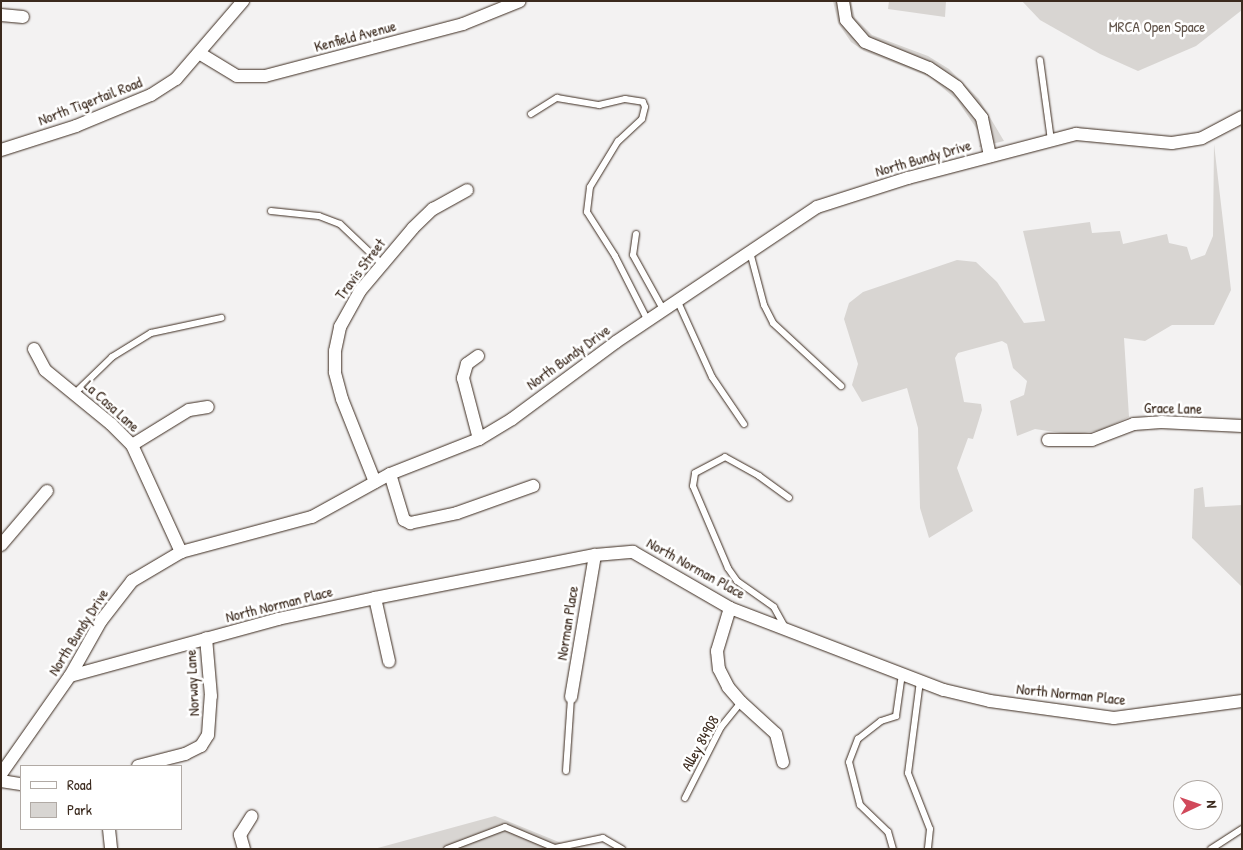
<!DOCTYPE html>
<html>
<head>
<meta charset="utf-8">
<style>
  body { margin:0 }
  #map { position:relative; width:1243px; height:850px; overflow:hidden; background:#f3f2f2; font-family:"Patrick Hand",sans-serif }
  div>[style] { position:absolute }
  .green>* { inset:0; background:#d8d5d2 }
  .roads { filter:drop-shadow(0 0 1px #3b2a1e) drop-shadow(0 0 1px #3b2a1e) }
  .service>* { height:6px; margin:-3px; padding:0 3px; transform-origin:3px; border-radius:3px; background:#fff }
  .minor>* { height:12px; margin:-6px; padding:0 6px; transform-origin:6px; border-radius:6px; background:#fff }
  span { translate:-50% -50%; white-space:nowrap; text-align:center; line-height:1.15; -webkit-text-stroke:5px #fff; paint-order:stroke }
  .park-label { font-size:15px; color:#62554b }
  .street-label { font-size:15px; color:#3b2a1e }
  .frame { position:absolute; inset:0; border:2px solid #3b2a1e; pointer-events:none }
  .legend { position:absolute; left:20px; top:765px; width:162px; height:65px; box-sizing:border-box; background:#fff; border:1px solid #b1aaa5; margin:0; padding:6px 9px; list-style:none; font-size:15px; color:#3b2a1e }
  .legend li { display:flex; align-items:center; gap:10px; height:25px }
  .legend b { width:25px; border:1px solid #b1aaa5 }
  .north { position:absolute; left:1173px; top:780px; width:50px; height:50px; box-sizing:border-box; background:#fff; border:1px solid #b1aaa5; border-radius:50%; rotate:87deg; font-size:14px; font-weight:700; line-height:20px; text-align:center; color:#3b2a1e }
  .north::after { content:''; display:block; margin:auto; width:18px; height:22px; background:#d1495b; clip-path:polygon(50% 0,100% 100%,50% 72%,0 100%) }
</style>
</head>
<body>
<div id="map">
  <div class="green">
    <i style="clip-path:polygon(833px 1px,851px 1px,855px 18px,872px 35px,928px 56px,949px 69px,979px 99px,1004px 141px,979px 147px,983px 138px,957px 100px,930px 77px,864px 51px,851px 42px,838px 23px)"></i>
    <i style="clip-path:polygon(889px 1px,946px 1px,945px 17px,888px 9px)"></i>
    <i style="clip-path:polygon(1022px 1px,1242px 1px,1242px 10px,1196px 46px,1138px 71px,1100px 54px,1040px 20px)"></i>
    <i style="clip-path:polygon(1214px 144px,1231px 290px,1214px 325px,1172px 325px,1145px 341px,1124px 338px,1129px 417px,1101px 430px,1074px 435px,1035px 429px,1017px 436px,1010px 401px,1024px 395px,1027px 381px,1013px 368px,1007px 344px,1002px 341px,958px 353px,955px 358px,964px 402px,981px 404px,982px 410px,973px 439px,968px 438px,957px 468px,973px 511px,929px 538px,920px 508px,918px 428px,907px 388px,862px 402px,852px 385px,858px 364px,844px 319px,849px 303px,863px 292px,957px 260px,976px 262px,997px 282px,1024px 323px,1045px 321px,1023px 231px,1090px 222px,1092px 233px,1120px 231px,1123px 244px,1167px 234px,1169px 243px,1187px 247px,1191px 260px,1205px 255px,1213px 236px)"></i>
    <i style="clip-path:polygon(1203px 487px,1205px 507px,1242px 505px,1242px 587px,1192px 538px,1194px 489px)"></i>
    <i style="clip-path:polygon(495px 816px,576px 849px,374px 849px)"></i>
  </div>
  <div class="roads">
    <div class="service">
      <i style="left:1040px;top:60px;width:81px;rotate:82.2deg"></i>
      <i style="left:531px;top:114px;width:31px;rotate:-32deg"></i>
      <i style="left:557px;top:98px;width:43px;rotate:9.5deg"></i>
      <i style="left:599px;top:105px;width:27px;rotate:-13deg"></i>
      <i style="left:625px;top:99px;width:18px;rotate:9deg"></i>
      <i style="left:643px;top:102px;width:5px;rotate:68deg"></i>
      <i style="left:645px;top:107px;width:12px;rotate:104deg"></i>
      <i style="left:642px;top:119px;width:33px;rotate:137deg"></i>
      <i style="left:618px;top:141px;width:54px;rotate:121.3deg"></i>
      <i style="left:590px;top:187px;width:25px;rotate:97deg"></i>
      <i style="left:587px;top:212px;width:52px;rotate:57.5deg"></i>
      <i style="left:615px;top:256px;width:73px;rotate:63.1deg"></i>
      <i style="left:271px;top:211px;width:48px;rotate:5.9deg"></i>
      <i style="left:319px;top:216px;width:22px;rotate:21deg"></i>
      <i style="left:340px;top:224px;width:58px;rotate:43.6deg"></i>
      <i style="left:636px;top:234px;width:21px;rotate:98deg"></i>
      <i style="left:633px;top:255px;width:64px;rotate:61deg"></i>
      <i style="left:750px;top:252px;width:55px;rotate:75.2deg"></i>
      <i style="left:764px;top:305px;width:20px;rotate:63deg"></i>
      <i style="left:773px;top:323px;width:93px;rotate:42.8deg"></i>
      <i style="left:678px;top:302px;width:82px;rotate:65.6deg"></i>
      <i style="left:712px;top:377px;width:57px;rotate:55.8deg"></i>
      <i style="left:74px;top:394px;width:53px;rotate:-44.2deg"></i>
      <i style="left:112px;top:357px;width:46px;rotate:-31.6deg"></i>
      <i style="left:151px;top:333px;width:72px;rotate:-12.1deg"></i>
      <i style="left:786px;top:629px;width:25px;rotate:-119deg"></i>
      <i style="left:774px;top:607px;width:45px;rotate:-144.9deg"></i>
      <i style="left:737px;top:581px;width:16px;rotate:-125deg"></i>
      <i style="left:728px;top:568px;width:89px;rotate:-113.1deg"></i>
      <i style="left:693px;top:486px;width:13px;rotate:-81deg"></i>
      <i style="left:695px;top:473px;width:34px;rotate:-28deg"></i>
      <i style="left:725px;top:457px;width:39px;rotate:29deg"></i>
      <i style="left:759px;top:476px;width:37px;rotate:36deg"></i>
      <i style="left:920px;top:681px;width:93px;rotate:97.4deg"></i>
      <i style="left:908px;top:773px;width:60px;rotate:68.6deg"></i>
      <i style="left:930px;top:829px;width:20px;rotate:96deg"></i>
      <i style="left:566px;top:771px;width:74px;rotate:-86.1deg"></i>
      <i style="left:685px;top:798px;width:80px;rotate:-63.1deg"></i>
      <i style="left:721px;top:727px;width:32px;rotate:-51deg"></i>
      <i style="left:447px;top:849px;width:62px;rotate:-20.8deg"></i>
      <i style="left:505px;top:827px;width:54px;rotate:22.8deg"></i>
      <i style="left:555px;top:848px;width:49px;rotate:-11.8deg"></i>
      <i style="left:603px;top:838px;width:22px;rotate:30deg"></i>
      <i style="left:893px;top:849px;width:18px;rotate:-106deg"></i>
      <i style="left:888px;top:832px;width:39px;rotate:-136deg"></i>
      <i style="left:860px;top:805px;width:44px;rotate:-104.3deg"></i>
      <i style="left:849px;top:762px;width:25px;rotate:-69deg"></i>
      <i style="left:858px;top:739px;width:29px;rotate:-38deg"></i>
      <i style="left:881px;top:721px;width:16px;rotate:-18deg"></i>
      <i style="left:896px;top:716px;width:42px;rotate:-81.9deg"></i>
      <i style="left:1211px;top:849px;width:37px;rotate:-33deg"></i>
    </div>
    <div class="minor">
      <i style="left:843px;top:1px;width:19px;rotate:81deg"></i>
      <i style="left:846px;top:20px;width:29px;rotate:49deg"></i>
      <i style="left:865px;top:42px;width:69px;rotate:22.1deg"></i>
      <i style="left:929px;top:68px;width:34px;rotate:34deg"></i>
      <i style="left:957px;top:87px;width:40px;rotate:51deg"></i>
      <i style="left:982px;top:118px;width:39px;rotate:78deg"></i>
      <i style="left:1px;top:15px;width:22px;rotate:5deg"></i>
      <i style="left:199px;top:53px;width:44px;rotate:31.2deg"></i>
      <i style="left:237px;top:76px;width:28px"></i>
      <i style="left:265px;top:76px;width:205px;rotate:-14.7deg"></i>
      <i style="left:463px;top:24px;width:61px;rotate:-22deg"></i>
      <i style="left:1px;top:150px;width:79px;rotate:-17.7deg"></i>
      <i style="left:76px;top:126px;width:81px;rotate:-22.5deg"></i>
      <i style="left:151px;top:95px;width:30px;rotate:-33deg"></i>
      <i style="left:176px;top:79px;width:103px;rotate:-49.3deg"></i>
      <i style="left:34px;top:349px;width:24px;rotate:62deg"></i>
      <i style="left:45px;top:370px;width:85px;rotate:39.3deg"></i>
      <i style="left:111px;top:424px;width:30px;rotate:45deg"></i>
      <i style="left:132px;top:445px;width:118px;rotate:65.4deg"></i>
      <i style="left:478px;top:356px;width:14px;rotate:144deg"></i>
      <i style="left:467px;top:364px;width:15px;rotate:106deg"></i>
      <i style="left:463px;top:378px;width:63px;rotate:75.3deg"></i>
      <i style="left:1048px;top:440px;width:44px"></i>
      <i style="left:1092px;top:440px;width:45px;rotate:-20.9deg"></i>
      <i style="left:1134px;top:424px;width:27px;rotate:-4deg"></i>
      <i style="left:1161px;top:422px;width:81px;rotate:2.8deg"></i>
      <i style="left:132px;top:445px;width:67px;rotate:-31.6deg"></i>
      <i style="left:189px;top:410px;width:19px;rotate:-9deg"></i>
      <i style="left:390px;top:474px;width:48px;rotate:73.1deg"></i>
      <i style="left:404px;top:520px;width:7px;rotate:27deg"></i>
      <i style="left:410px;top:523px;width:48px;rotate:-12deg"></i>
      <i style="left:457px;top:513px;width:81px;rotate:-19.6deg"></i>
      <i style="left:375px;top:482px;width:89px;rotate:-111.7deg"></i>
      <i style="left:342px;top:399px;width:28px;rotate:-105deg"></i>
      <i style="left:335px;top:372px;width:21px;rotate:-90deg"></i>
      <i style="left:335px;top:351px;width:25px;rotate:-78deg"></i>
      <i style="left:340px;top:327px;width:41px;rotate:-60.9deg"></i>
      <i style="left:360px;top:291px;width:82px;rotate:-49.9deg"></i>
      <i style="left:413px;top:228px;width:28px;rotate:-44deg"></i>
      <i style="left:433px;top:209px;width:39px;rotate:-29deg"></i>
      <i style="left:1px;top:545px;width:71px;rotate:-49.6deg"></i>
      <i style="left:375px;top:598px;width:65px;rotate:77.5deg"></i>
      <i style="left:730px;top:608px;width:45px;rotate:106.8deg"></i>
      <i style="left:717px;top:651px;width:18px;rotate:84deg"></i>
      <i style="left:719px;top:669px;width:20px;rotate:63deg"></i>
      <i style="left:728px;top:687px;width:20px;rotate:49deg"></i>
      <i style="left:741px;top:702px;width:47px;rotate:42.4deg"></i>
      <i style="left:776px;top:734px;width:29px;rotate:76deg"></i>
      <i style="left:70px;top:676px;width:216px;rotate:-15.3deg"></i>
      <i style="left:278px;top:619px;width:99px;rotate:-12.2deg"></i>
      <i style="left:375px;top:598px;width:224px;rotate:-11.1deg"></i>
      <i style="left:595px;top:555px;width:38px;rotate:-5deg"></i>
      <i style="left:633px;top:552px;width:112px;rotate:30deg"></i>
      <i style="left:730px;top:608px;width:229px;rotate:21deg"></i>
      <i style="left:944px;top:690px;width:47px;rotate:13.4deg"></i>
      <i style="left:990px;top:701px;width:125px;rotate:7.8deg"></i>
      <i style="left:1114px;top:718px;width:129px;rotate:-7.6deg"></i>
      <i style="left:571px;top:697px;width:144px;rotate:-80.4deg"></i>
      <i style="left:138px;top:766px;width:49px;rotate:-14.3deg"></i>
      <i style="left:185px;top:754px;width:18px;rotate:-27deg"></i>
      <i style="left:201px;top:746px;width:13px;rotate:-58deg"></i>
      <i style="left:208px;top:735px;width:39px;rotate:-86deg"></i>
      <i style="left:211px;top:696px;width:58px;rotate:-94.9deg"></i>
      <i style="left:1px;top:774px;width:120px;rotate:-54.9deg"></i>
      <i style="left:70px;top:676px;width:63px;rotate:-60.6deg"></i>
      <i style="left:101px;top:621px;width:51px;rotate:-52.2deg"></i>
      <i style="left:132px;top:581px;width:57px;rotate:-30.6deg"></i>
      <i style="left:181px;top:552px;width:136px;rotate:-15deg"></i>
      <i style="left:312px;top:517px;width:89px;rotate:-28.9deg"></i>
      <i style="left:390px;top:474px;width:96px;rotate:-21.5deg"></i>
      <i style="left:479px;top:439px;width:39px;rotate:-31deg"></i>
      <i style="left:512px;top:419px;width:129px;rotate:-36.5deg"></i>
      <i style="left:616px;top:342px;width:242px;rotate:-33.9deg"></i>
      <i style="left:817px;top:207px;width:96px;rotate:-17.7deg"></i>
      <i style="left:908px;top:178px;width:174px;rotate:-14.7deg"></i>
      <i style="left:1076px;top:134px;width:96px;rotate:5.4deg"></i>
      <i style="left:1172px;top:143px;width:30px;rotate:-9deg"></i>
      <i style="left:1202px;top:138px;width:45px;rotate:-27.7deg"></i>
      <i style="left:1px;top:781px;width:20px;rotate:9deg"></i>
      <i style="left:109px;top:829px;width:20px;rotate:84deg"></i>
      <i style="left:244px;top:849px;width:15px;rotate:-106deg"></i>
      <i style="left:240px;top:835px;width:22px;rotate:-58deg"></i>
    </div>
  </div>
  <div class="park-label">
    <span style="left:1157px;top:27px">MRCA Open Space</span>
  </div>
  <div class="street-label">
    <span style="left:355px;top:36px;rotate:-15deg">Kenfield Avenue</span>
    <span style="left:90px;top:101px;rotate:-21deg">North Tigertail Road</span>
    <span style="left:923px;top:158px;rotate:-16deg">North Bundy Drive</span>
    <span style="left:360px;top:269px;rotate:-53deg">Travis Street</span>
    <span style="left:568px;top:357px;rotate:-36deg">North Bundy Drive</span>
    <span style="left:112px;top:406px;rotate:42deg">La Casa Lane</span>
    <span style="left:1173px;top:408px;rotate:1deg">Grace Lane</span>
    <span style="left:696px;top:568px;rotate:29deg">North Norman Place</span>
    <span style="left:279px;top:604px;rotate:-14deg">North Norman Place</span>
    <span style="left:567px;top:623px;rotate:-81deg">Norman Place</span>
    <span style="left:78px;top:632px;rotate:-58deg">North Bundy Drive</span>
    <span style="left:192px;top:683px;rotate:-93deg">Norway Lane</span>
    <span style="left:1071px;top:694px;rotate:6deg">North Norman Place</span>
    <span style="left:700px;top:743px;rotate:-61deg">Alley 84908</span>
  </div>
  <div class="frame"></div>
  <ul class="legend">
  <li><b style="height:6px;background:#fff"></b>Road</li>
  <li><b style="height:14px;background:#d8d5d2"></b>Park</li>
  </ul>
  <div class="north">N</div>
</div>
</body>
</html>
